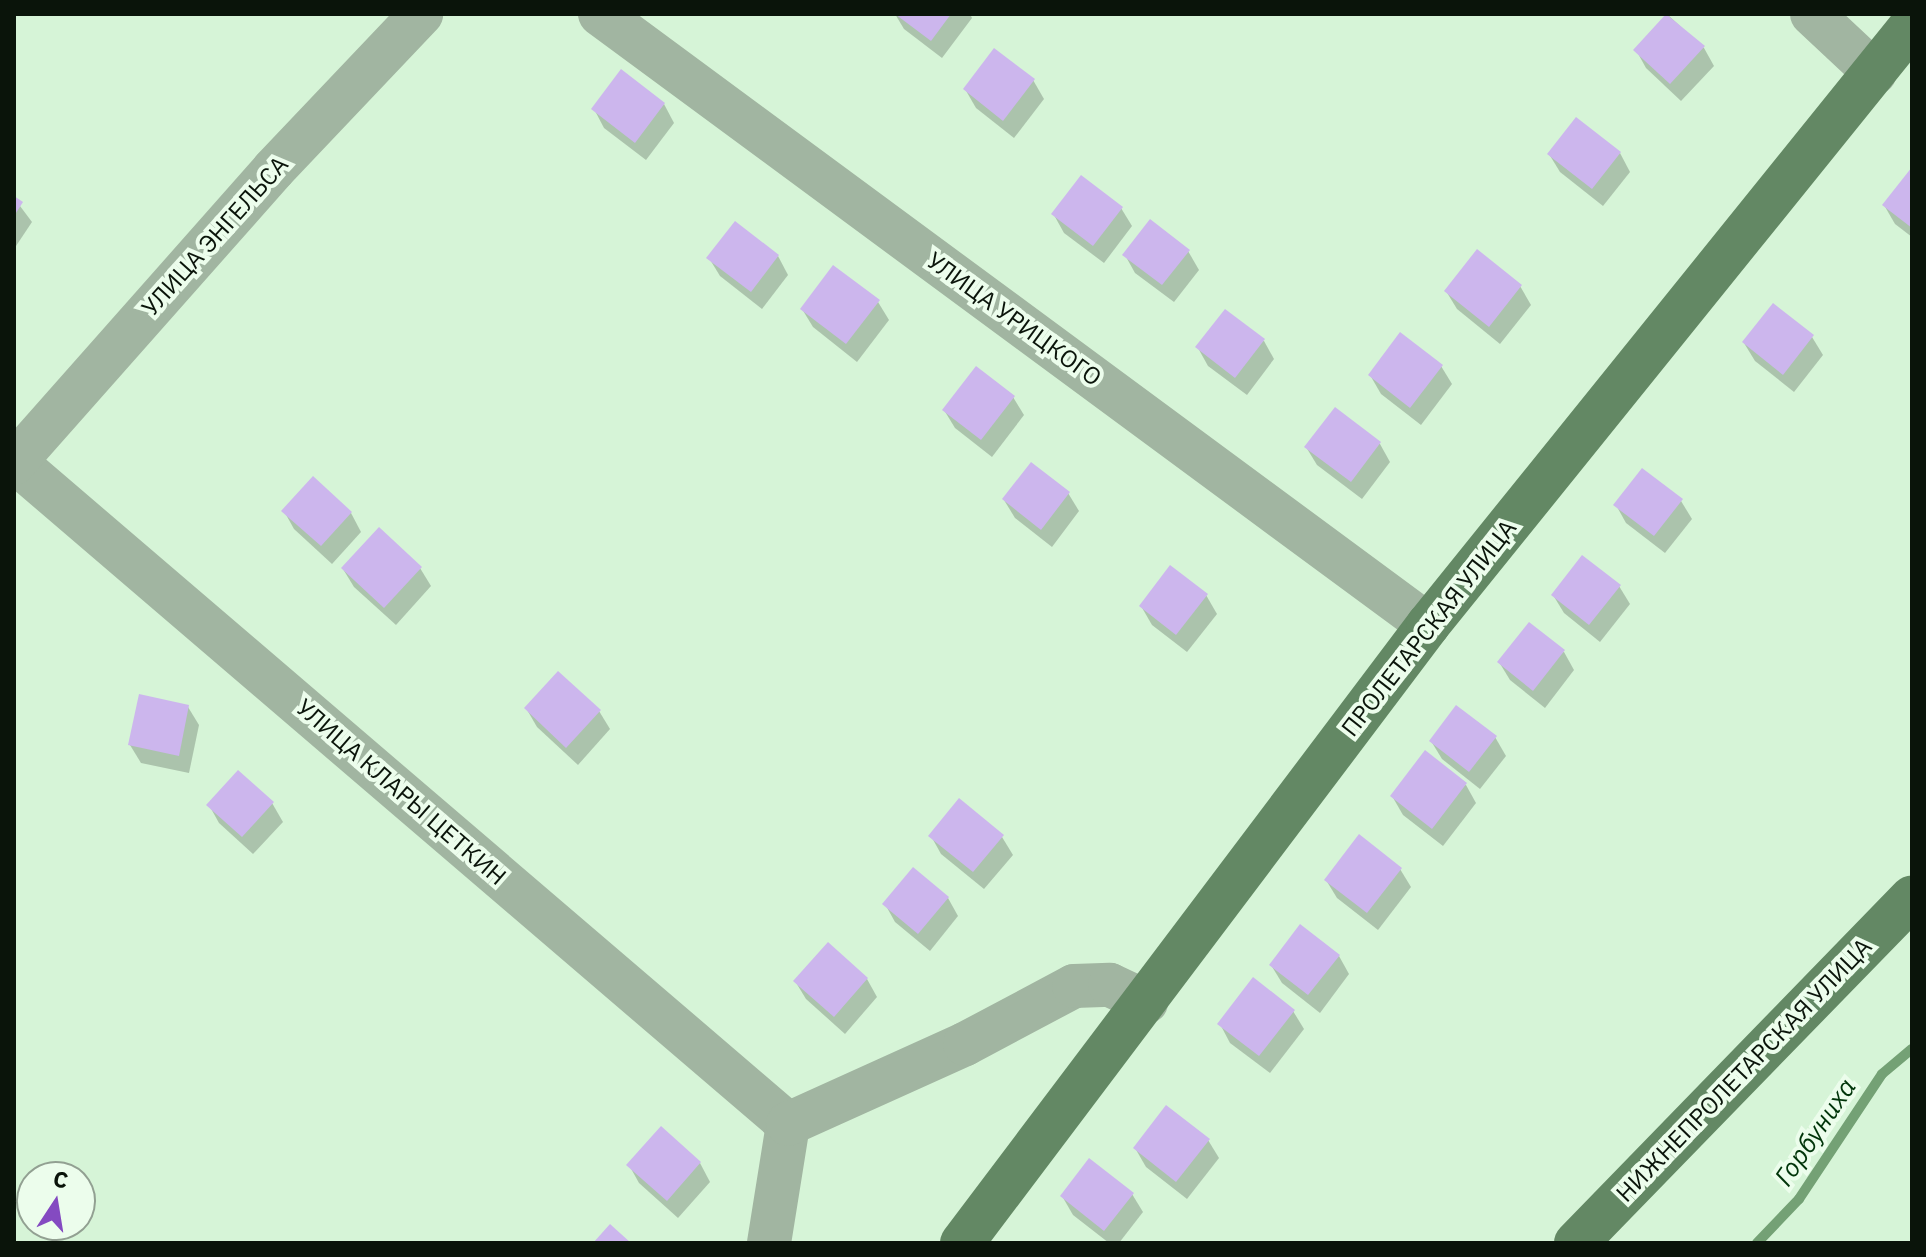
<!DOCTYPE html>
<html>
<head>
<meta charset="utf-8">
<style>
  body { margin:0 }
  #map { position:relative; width:1926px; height:1257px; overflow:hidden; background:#d6f4d7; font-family:"IBM Plex Sans",sans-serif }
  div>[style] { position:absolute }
  .shadow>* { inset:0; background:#0003 }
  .stream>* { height:10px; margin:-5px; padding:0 5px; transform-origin:5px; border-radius:5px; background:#74a175 }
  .building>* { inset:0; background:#ccb6ed }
  .minor>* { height:44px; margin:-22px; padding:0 22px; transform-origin:22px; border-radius:22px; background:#a1b5a1 }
  .major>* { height:44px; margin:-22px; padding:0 22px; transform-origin:22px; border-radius:22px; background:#638864 }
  span { translate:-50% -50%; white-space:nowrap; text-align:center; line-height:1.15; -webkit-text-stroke:8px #ecfdec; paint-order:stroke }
  .street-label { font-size:24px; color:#0a140a }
  .water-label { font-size:26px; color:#01350a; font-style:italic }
  .frame { position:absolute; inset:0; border:16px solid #0a140a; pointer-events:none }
  .north { position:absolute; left:16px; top:1161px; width:80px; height:80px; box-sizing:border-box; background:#ecfdec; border:2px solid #92a092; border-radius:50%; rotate:12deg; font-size:22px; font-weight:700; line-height:32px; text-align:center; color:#0a140a }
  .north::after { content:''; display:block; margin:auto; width:28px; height:36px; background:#844ac1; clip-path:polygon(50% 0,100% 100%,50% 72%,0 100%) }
</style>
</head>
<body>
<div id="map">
  <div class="shadow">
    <i style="clip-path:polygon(895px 14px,970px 14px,972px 18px,942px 58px,904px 29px)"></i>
    <i style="clip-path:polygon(1668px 15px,1704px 48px,1714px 66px,1681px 101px,1646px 68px,1636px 50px)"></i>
    <i style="clip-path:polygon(1033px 80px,1044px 99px,1014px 138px,976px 108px,965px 89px)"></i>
    <i style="clip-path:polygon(664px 104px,674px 123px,646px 160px,604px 128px,594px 109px)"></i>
    <i style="clip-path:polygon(1620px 153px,1630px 172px,1603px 206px,1560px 172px,1549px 154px)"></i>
    <i style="clip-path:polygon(1912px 171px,1912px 237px,1895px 224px,1884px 205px)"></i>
    <i style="clip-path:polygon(14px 198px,32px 222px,14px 249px)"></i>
    <i style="clip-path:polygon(1121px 208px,1132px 226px,1104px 263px,1064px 233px,1054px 215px)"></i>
    <i style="clip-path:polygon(1188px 251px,1199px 270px,1174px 302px,1135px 273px,1125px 255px)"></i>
    <i style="clip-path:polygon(778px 256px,788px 275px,762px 309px,720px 276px,709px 258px)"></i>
    <i style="clip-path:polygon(1520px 286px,1531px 305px,1500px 344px,1457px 309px,1446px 291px)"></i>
    <i style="clip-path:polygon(878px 302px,889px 320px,857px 362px,813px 327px,802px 309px)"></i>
    <i style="clip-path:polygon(1812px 337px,1823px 355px,1794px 392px,1755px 361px,1744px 343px)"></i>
    <i style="clip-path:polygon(1264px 341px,1274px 359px,1247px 395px,1208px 366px,1198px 348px)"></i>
    <i style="clip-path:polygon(1441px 366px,1452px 384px,1421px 425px,1381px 394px,1370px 375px)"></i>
    <i style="clip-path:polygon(1013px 397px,1024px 415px,992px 457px,955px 428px,944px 410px)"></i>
    <i style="clip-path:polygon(1335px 409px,1380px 444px,1390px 462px,1362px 499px,1317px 465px,1306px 447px)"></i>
    <i style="clip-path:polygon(1068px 493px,1079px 511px,1052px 547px,1015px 518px,1004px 500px)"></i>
    <i style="clip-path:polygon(1681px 501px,1692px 519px,1665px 553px,1626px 523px,1616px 505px)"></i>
    <i style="clip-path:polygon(284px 511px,351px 513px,361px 532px,332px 564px,294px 529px)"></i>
    <i style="clip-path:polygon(420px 568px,431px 586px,396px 625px,354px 587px,343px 569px)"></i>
    <i style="clip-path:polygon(1619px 586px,1630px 604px,1600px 642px,1564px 613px,1553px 595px)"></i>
    <i style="clip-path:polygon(1206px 595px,1217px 614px,1187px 652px,1152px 625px,1141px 606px)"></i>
    <i style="clip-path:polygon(1564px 652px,1574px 670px,1545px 708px,1510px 680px,1499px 662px)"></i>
    <i style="clip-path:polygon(188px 707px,199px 725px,189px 773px,141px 763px,130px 745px)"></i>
    <i style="clip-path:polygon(526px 708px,599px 711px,610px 729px,578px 765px,537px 727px)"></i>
    <i style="clip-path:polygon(1495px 737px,1506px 756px,1480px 789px,1442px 759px,1431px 741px)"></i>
    <i style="clip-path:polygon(1466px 785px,1476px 803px,1443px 846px,1403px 815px,1392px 796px)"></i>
    <i style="clip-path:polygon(272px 803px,283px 822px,253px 854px,219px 823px,209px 805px)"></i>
    <i style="clip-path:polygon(931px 836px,1002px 837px,1013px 855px,984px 889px,941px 854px)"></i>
    <i style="clip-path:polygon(1400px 869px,1411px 887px,1378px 930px,1337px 898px,1326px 880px)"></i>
    <i style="clip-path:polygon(948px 898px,958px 916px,930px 951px,895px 922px,885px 904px)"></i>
    <i style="clip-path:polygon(1339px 956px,1349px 974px,1320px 1013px,1282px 983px,1271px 965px)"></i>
    <i style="clip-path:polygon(867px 979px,877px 997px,845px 1034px,806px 999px,795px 981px)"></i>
    <i style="clip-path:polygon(1293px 1011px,1304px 1029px,1270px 1073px,1230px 1043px,1220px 1024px)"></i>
    <i style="clip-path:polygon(1208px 1140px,1219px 1158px,1187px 1199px,1146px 1167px,1135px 1148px)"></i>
    <i style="clip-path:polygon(700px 1163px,710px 1182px,678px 1218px,639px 1183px,629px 1165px)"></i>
    <i style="clip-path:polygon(1132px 1194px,1143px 1212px,1119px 1243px,1109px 1243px,1073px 1215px,1062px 1196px)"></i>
  </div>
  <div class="stream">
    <i style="left:1757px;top:1243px;width:61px;rotate:-46.3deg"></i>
    <i style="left:1799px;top:1199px;width:150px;rotate:-56.4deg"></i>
    <i style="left:1882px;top:1074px;width:39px;rotate:-40deg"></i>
  </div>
  <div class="building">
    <i style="clip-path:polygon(895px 14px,951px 14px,931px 41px)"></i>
    <i style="clip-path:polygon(1666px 14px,1705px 46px,1670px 84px,1633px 50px)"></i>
    <i style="clip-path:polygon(994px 48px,1035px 79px,1003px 121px,963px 89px)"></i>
    <i style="clip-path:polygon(621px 69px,665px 103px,635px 143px,591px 109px)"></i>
    <i style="clip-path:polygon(1576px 117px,1621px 152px,1592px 189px,1547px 154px)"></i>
    <i style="clip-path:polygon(1912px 167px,1912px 228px,1882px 205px)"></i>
    <i style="clip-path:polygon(1081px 175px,1123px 207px,1093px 246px,1051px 214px)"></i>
    <i style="clip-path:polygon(14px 196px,23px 202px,14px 216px)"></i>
    <i style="clip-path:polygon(1150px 219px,1190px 250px,1162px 285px,1122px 255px)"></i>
    <i style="clip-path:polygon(735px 221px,779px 255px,751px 292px,706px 258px)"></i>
    <i style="clip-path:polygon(1477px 249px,1522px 285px,1489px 327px,1444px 291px)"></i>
    <i style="clip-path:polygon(833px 265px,880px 300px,846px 344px,800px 309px)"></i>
    <i style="clip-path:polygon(1773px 303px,1814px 335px,1783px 375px,1742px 342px)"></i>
    <i style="clip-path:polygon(1225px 309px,1265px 339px,1235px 378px,1195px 347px)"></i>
    <i style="clip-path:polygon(1400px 332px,1443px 365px,1410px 408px,1368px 375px)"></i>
    <i style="clip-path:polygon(976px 366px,1015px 396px,981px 440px,942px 410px)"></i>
    <i style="clip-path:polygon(1335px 407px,1381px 442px,1351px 482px,1304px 447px)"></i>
    <i style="clip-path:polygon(1031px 462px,1070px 492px,1041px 530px,1002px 499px)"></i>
    <i style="clip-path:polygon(1642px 468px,1683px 499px,1654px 536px,1613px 505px)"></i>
    <i style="clip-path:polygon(313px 476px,352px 512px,321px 546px,281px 511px)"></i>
    <i style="clip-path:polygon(379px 527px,422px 567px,384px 608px,341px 568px)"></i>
    <i style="clip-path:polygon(1582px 555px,1621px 585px,1589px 625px,1551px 595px)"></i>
    <i style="clip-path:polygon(1170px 565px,1208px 594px,1176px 635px,1139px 606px)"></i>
    <i style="clip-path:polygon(1529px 622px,1565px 650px,1533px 691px,1497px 662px)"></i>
    <i style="clip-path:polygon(558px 671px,601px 710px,566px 748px,524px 708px)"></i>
    <i style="clip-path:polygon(139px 694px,189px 705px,179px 756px,128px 745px)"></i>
    <i style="clip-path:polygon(1456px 705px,1497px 736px,1469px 772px,1429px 741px)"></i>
    <i style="clip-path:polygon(1425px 750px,1467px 783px,1432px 829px,1390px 796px)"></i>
    <i style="clip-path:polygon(238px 770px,274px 802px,242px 837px,206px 805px)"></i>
    <i style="clip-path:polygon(959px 798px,1004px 835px,973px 872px,928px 836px)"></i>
    <i style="clip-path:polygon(1359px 834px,1402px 868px,1367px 913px,1324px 880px)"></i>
    <i style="clip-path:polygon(913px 867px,949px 897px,918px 934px,882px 904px)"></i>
    <i style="clip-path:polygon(1300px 924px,1340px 955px,1308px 995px,1269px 965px)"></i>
    <i style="clip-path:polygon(828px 942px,868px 978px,834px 1017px,793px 981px)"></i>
    <i style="clip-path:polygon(1253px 977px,1295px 1010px,1259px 1056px,1217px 1024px)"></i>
    <i style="clip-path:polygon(1166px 1105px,1210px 1139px,1176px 1182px,1133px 1148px)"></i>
    <i style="clip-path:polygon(661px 1126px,701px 1162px,667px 1201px,626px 1165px)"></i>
    <i style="clip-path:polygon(1089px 1158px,1134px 1193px,1104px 1231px,1060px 1196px)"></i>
    <i style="clip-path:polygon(610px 1224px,631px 1243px,593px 1243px)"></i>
  </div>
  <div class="minor">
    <i style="left:600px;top:14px;width:1029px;rotate:36.42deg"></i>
    <i style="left:1812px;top:14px;width:86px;rotate:43.1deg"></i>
    <i style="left:14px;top:461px;width:1019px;rotate:40.58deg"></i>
    <i style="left:14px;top:463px;width:392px;rotate:-48.5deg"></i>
    <i style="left:274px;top:169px;width:214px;rotate:-46.5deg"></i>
    <i style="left:769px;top:1243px;width:121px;rotate:-80.9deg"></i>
    <i style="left:788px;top:1124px;width:194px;rotate:-24.3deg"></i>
    <i style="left:965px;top:1044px;width:123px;rotate:-28deg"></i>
    <i style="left:1074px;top:986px;width:36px;rotate:-2deg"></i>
    <i style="left:1110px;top:985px;width:40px;rotate:25deg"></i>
  </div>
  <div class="major">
    <i style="left:962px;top:1243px;width:774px;rotate:-52.98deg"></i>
    <i style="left:1428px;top:625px;width:771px;rotate:-51.11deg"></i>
    <i style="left:1576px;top:1243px;width:482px;rotate:-45.8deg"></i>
  </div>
  <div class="street-label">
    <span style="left:215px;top:236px;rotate:-48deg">УЛИЦА ЭНГЕЛЬСА</span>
    <span style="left:1014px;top:319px;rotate:36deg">УЛИЦА УРИЦКОГО</span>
    <span style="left:1429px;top:628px;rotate:-52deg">ПРОЛЕТАРСКАЯ УЛИЦА</span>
    <span style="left:401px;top:792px;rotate:41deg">УЛИЦА КЛАРЫ ЦЕТКИН</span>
    <span style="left:1744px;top:1070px;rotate:-46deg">НИЖНЕПРОЛЕТАРСКАЯ УЛИЦА</span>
  </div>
  <div class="water-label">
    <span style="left:1815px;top:1132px;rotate:-56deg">Горбуниха</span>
  </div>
  <div class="frame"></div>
  <div class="north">С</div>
</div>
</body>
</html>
